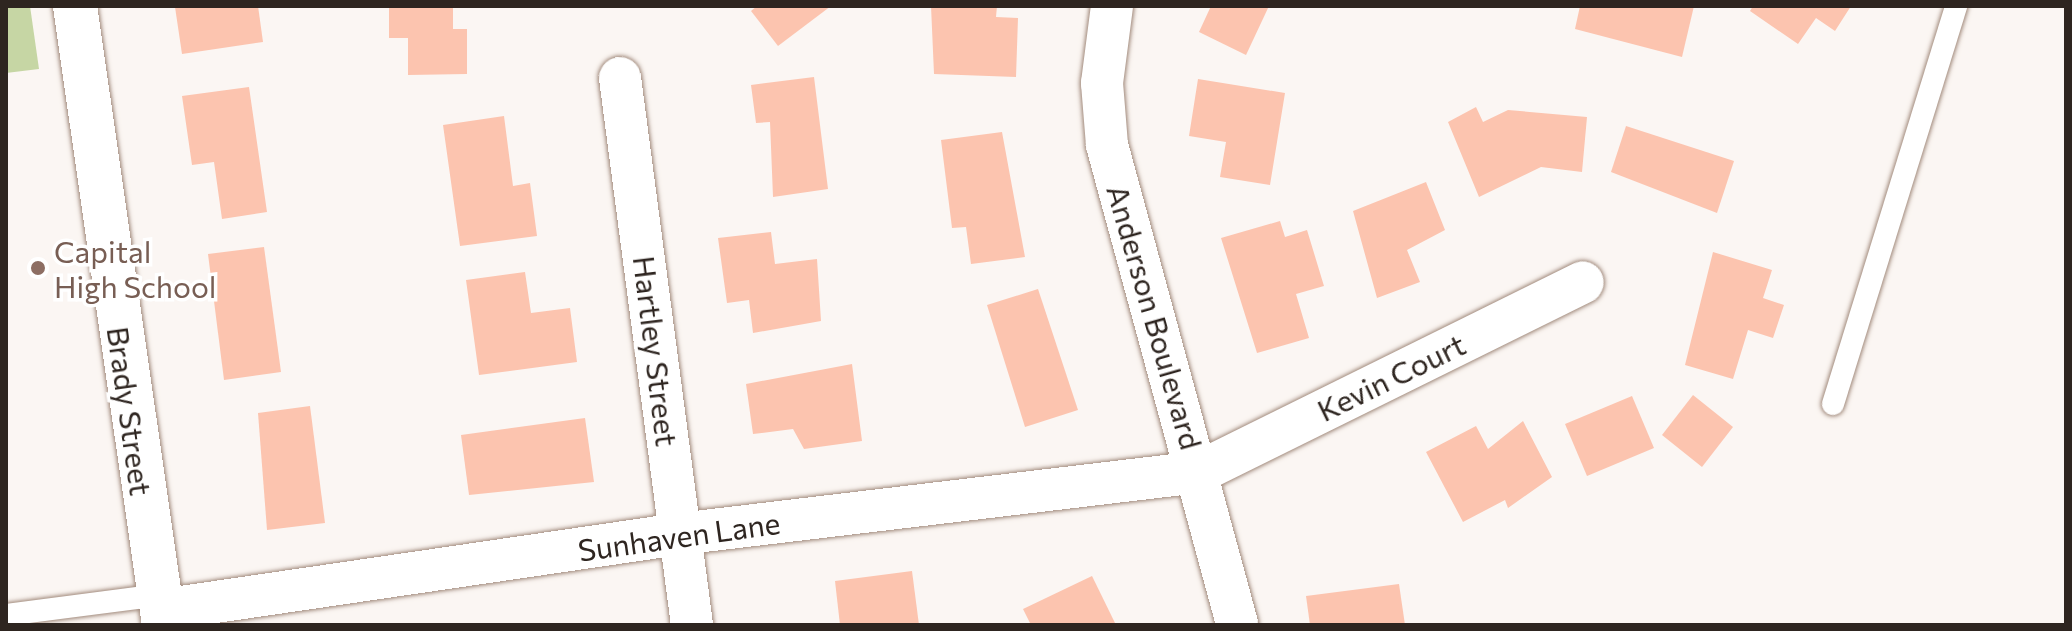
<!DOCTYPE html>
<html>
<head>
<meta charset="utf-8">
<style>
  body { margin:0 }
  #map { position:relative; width:2072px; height:631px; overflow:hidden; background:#fbf6f3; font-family:Commissioner,sans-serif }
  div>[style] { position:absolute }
  .green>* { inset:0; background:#c6d6a4 }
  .building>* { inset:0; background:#fcc4af }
  .roads { filter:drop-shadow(0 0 2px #a28b7d) drop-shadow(0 0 2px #a28b7d) }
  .service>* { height:22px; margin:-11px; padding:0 11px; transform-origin:11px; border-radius:11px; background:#fff }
  .minor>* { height:42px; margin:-21px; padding:0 21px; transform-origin:21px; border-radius:21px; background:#fff }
  .tertiary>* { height:44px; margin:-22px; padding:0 22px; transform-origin:22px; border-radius:22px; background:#fff }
  .dots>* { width:22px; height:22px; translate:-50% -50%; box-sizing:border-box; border:4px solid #fff; border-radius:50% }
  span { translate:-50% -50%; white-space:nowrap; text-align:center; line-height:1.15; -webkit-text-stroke:7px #fff; paint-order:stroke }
  .education-label { font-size:30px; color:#785e54 }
  .left { translate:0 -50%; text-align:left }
  .street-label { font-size:30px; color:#2e2520 }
  .frame { position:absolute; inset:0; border:8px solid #2e2520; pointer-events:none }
</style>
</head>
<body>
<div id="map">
  <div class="green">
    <i style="clip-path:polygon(6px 6px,30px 6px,39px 69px,6px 73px)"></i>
  </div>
  <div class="building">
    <i style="clip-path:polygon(258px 6px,263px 42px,182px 54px,175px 7px)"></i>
    <i style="clip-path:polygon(389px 6px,453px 6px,453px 29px,467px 29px,467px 74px,408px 75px,408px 38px,389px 38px)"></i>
    <i style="clip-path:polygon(757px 6px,831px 6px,778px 46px,751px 11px)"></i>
    <i style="clip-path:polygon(931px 6px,997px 6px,996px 17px,1018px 18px,1016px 77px,934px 74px)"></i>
    <i style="clip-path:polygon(1211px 6px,1269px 6px,1246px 55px,1199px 32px)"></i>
    <i style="clip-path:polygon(1580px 6px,1694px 6px,1682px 57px,1575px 29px)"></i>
    <i style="clip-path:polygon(1753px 6px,1851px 6px,1835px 31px,1816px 18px,1798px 44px,1750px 11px)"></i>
    <i style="clip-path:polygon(814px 77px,828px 189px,773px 197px,770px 122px,756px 123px,751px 85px)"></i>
    <i style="clip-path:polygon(1198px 79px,1285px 93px,1270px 185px,1220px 177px,1226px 142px,1189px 136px)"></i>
    <i style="clip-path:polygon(249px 87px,267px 212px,222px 219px,214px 162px,192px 165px,182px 96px)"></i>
    <i style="clip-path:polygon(1476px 107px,1483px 122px,1508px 110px,1587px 117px,1582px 172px,1541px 167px,1479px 197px,1448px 122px)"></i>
    <i style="clip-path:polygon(504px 116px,513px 186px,530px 183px,537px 236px,460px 246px,443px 125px)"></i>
    <i style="clip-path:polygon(1626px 126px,1734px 161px,1717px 213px,1611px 172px)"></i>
    <i style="clip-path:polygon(1002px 132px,1025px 257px,971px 264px,966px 227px,952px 228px,941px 140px)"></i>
    <i style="clip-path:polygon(1426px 182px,1445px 230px,1407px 250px,1420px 282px,1377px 298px,1353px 211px)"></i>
    <i style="clip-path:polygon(1280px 221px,1285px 237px,1307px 230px,1324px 286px,1296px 294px,1309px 338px,1257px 353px,1221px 238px)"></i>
    <i style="clip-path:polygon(771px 232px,775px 264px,817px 259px,821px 321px,753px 333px,749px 300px,727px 303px,718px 238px)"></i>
    <i style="clip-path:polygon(264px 247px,281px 372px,224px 380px,208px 254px)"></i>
    <i style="clip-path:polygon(1713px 252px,1772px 270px,1763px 298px,1784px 305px,1773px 338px,1748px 330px,1733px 379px,1685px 365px)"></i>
    <i style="clip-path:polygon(525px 272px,531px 313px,570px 308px,577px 362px,479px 375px,466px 280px)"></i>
    <i style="clip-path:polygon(1038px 289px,1078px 410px,1025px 427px,987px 305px)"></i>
    <i style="clip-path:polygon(852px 364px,862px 441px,804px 449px,793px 429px,753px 434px,746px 384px)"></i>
    <i style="clip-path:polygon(1693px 395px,1733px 427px,1702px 467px,1662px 435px)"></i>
    <i style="clip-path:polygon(1632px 396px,1654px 448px,1587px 476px,1565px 424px)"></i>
    <i style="clip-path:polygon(310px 406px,325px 523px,267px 530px,258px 413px)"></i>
    <i style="clip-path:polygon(585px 418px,594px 482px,469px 495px,461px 435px)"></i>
    <i style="clip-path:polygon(1523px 421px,1552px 477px,1508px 508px,1505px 500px,1463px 522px,1426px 452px,1476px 426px,1488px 449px)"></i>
    <i style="clip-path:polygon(912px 571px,919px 625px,840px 625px,835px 581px)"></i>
    <i style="clip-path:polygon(1092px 576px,1116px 625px,1031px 625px,1023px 609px)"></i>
    <i style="clip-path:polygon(1399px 584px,1405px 625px,1310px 625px,1306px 596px)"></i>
  </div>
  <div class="roads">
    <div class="service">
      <i style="left:1833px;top:404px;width:417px;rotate:-72.8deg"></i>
      <i style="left:6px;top:615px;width:154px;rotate:-7.4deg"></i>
    </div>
    <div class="minor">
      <i style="left:1112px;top:6px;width:78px;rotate:97.4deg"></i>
      <i style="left:1102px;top:83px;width:62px;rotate:85.4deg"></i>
      <i style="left:1107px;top:145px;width:497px;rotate:74.8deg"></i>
      <i style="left:620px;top:78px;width:552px;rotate:82.5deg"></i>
      <i style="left:161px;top:610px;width:524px;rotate:-8.35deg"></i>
      <i style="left:679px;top:534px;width:524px;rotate:-6.8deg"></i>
      <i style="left:1199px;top:472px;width:428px;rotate:-26.3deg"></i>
    </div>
    <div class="tertiary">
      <i style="left:75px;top:6px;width:625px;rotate:81.82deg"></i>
    </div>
  </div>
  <div class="dots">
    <i style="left:38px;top:268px;background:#8d6e63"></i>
  </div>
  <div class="education-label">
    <span class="left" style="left:54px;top:268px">Capital<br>High School</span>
  </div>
  <div class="street-label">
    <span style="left:1155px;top:317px;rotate:74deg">Anderson Boulevard</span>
    <span style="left:656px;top:351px;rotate:83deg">Hartley Street</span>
    <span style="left:1391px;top:377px;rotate:-26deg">Kevin Court</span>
    <span style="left:130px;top:411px;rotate:82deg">Brady Street</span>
    <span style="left:679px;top:536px;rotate:-8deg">Sunhaven Lane</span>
  </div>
  <div class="frame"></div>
</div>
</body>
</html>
